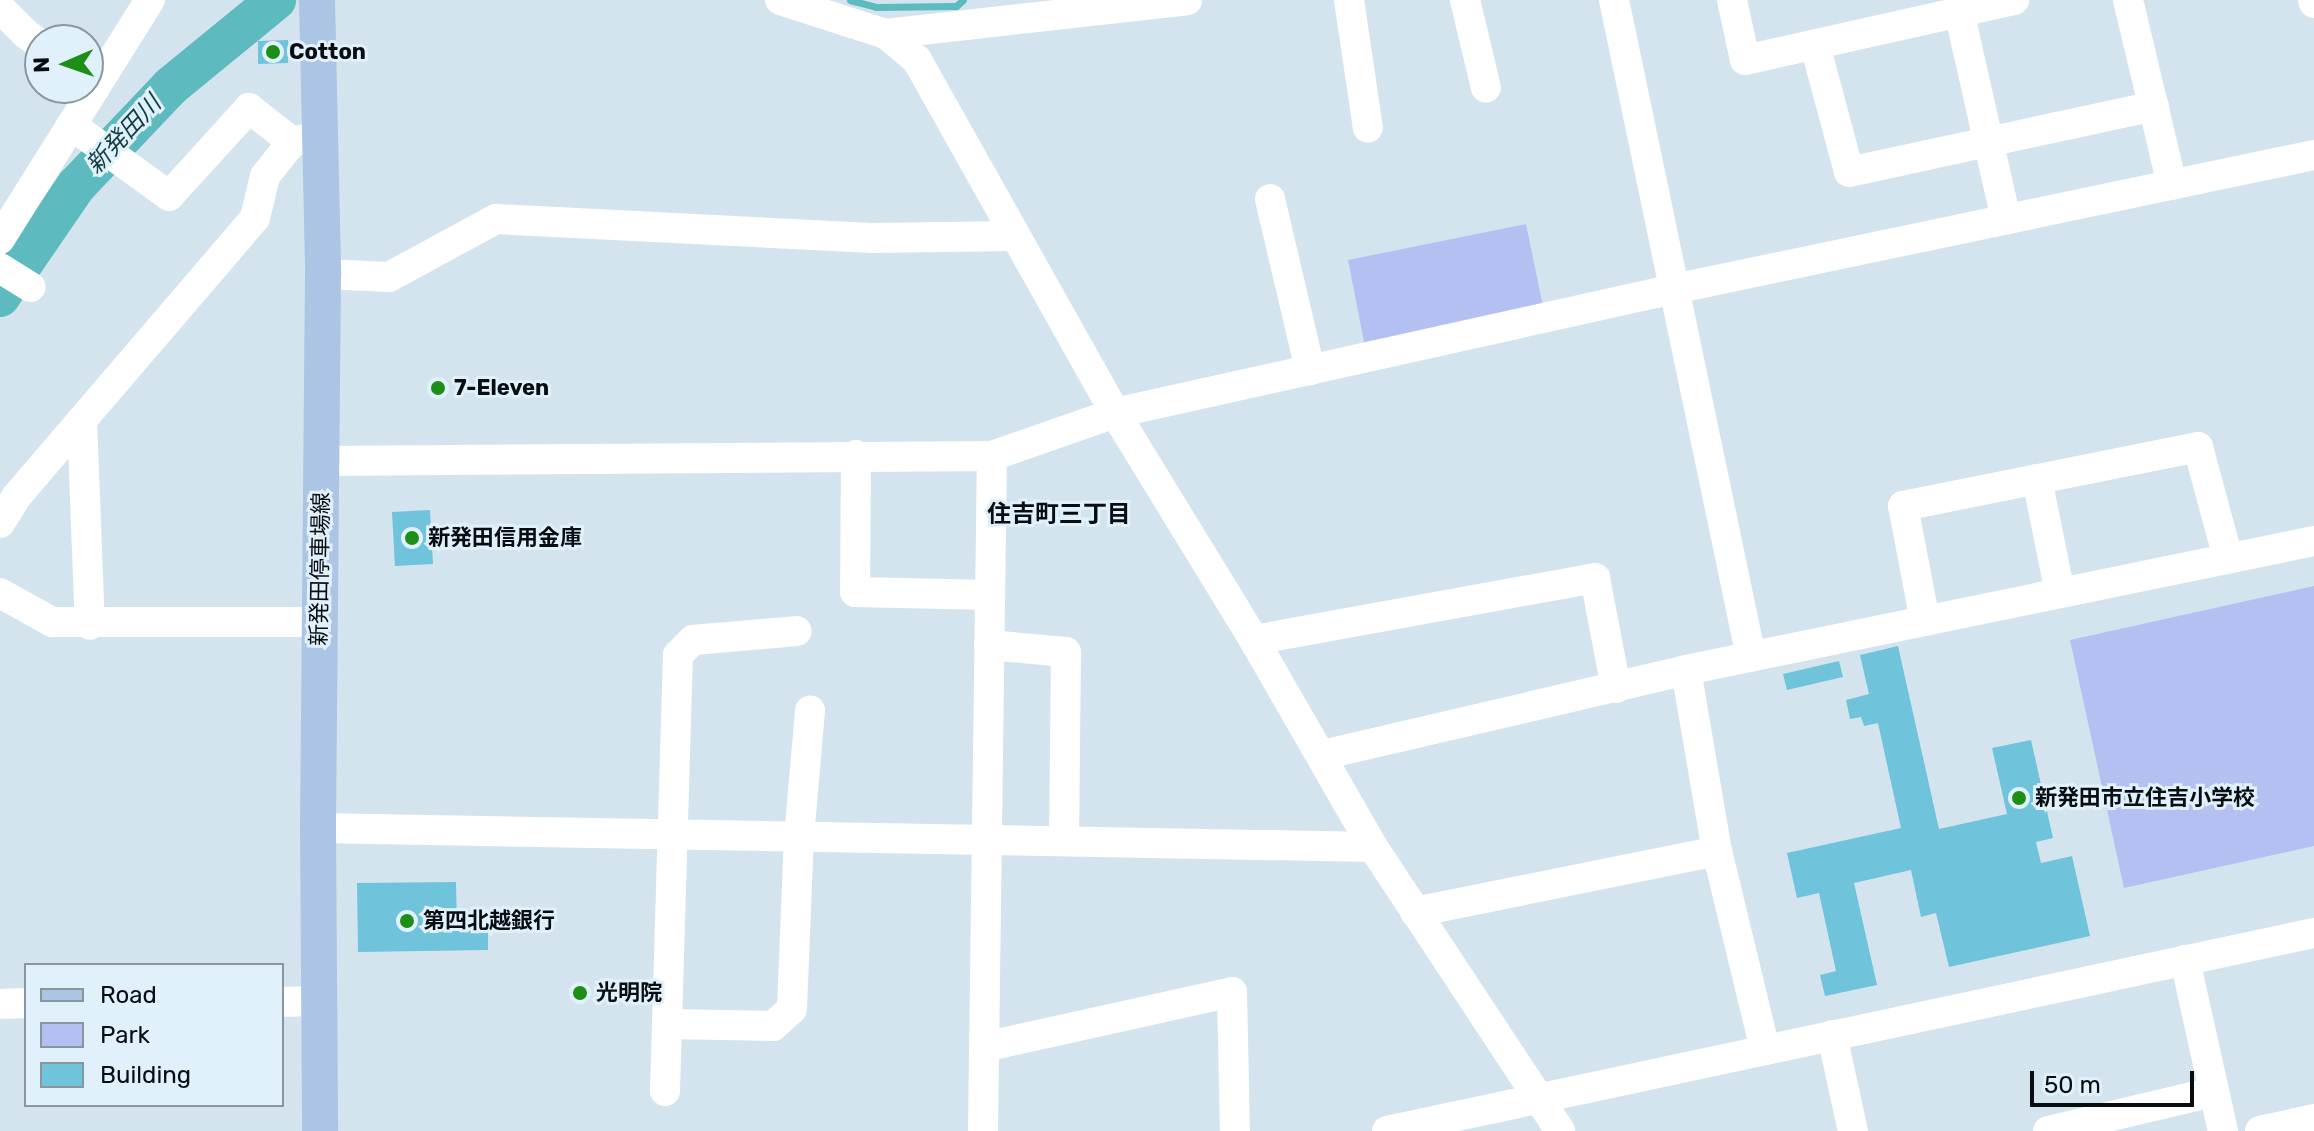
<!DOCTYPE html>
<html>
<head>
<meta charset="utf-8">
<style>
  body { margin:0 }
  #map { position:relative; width:2314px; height:1131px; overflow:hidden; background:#d4e4ee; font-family:Rubik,"Noto Sans JP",sans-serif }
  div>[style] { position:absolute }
  .green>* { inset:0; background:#b4c0f2 }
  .stream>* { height:7px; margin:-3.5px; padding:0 3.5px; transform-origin:3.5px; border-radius:3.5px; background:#5dbabe }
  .river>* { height:40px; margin:-20px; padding:0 20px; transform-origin:20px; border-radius:20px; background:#5dbabe }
  .building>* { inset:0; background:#6fc3db }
  .minor>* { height:30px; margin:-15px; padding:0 15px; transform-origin:15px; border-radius:15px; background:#fff }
  .major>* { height:36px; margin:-18px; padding:0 18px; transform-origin:18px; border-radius:18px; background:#adc5e5 }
  .dots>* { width:22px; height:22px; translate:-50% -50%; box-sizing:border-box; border:4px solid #e1f1fc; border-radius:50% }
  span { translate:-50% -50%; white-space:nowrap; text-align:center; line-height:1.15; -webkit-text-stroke:6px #e1f1fc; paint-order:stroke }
  .poi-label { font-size:22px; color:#080d11; font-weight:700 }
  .left { translate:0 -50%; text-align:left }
  .street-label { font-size:22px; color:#080d11 }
  .water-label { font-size:24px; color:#103d3f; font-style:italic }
  .neighbourhood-label { font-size:24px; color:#080d11; font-weight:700 }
  .legend { position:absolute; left:24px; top:963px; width:260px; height:144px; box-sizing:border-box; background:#e1f1fc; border:2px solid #8a969e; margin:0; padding:10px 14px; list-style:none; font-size:24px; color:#080d11 }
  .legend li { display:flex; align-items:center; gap:16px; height:40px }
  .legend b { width:40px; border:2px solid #8a969e }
  .north { position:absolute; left:24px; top:24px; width:80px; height:80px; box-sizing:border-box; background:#e1f1fc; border:2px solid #8a969e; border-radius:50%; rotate:268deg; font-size:22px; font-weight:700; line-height:32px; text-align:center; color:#080d11 }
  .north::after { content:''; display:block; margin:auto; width:28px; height:36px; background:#1d8f17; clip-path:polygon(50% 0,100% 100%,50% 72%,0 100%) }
  .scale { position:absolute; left:2030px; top:1071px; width:164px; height:36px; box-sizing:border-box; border:4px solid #080d11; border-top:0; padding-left:10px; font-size:24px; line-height:28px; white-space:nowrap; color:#080d11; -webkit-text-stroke:6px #e1f1fc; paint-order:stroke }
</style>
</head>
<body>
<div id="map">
  <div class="green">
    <i style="clip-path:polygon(1526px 224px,1544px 311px,1365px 347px,1348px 260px)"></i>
    <i style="clip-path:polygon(2314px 586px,2314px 846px,2124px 888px,2070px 640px)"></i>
  </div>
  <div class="stream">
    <i style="left:850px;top:0;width:27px;rotate:15deg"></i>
    <i style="left:876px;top:7px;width:80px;rotate:-0.7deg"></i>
    <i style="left:956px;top:6px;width:9px;rotate:-41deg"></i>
  </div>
  <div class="river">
    <i style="left:0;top:297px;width:135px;rotate:-55.6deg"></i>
    <i style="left:76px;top:186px;width:138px;rotate:-46.5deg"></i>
    <i style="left:171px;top:86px;width:136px;rotate:-39.3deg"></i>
  </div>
  <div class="building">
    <i style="clip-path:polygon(288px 40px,288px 63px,258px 64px,258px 41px)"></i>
    <i style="clip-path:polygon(430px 510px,433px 564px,395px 566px,392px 512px)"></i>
    <i style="clip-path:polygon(1898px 646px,1939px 829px,2007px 814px,1992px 748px,2031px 740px,2053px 838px,2036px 842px,2041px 863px,2072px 856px,2090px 936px,1949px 967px,1936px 913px,1921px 917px,1911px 870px,1854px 883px,1877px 985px,1825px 996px,1820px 975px,1836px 971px,1819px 893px,1797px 898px,1787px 853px,1901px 828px,1878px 723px,1864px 726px,1861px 717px,1850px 719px,1846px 700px,1869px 694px,1860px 655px)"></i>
    <i style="clip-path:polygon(1839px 661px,1843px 677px,1787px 690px,1783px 674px)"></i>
    <i style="clip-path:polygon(456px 882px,457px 930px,473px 930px,473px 913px,488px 913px,488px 950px,358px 952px,357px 883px)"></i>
  </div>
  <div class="minor">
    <i style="left:780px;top:0;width:111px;rotate:17.8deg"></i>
    <i style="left:886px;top:34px;width:40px;rotate:40deg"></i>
    <i style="left:917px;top:60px;width:405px;rotate:60.7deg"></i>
    <i style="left:1115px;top:413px;width:266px;rotate:58.5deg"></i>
    <i style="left:1254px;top:640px;width:239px;rotate:60.1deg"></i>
    <i style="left:1373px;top:847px;width:340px;rotate:56.6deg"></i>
    <i style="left:1349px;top:0;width:129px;rotate:81.6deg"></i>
    <i style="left:1465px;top:0;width:90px;rotate:76.6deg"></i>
    <i style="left:1614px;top:0;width:671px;rotate:78.22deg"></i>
    <i style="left:1732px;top:0;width:61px;rotate:77.8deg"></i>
    <i style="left:1745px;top:60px;width:276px;rotate:-12.6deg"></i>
    <i style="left:2128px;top:0;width:190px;rotate:76.6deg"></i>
    <i style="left:2313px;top:0;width:3px;rotate:72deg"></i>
    <i style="left:0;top:8px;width:37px;rotate:45deg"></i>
    <i style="left:26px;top:34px;width:17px;rotate:36deg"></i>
    <i style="left:1959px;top:11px;width:214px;rotate:77.3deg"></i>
    <i style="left:886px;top:34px;width:303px;rotate:-6.4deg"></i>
    <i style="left:1815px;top:45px;width:131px;rotate:75deg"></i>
    <i style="left:1849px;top:172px;width:312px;rotate:-12.2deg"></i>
    <i style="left:71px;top:125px;width:121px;rotate:35.9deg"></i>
    <i style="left:169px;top:196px;width:119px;rotate:-47.7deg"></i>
    <i style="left:249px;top:108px;width:55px;rotate:38.3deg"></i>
    <i style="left:1270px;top:199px;width:176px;rotate:76.8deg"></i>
    <i style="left:0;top:239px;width:282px;rotate:-57.9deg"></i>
    <i style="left:0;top:268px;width:36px;rotate:32deg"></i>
    <i style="left:323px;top:274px;width:66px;rotate:2.6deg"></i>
    <i style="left:389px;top:277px;width:122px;rotate:-28.5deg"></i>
    <i style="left:496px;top:219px;width:376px;rotate:2.9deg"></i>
    <i style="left:872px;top:238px;width:141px;rotate:-0.8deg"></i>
    <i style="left:82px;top:420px;width:205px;rotate:87.8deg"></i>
    <i style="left:856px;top:455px;width:137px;rotate:90.4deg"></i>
    <i style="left:855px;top:592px;width:135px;rotate:1.3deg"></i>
    <i style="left:321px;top:461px;width:671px;rotate:-0.43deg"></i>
    <i style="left:992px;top:456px;width:130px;rotate:-19.3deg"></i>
    <i style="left:1115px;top:413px;width:573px;rotate:-12.51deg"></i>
    <i style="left:1674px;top:289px;width:654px;rotate:-11.83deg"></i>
    <i style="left:2037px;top:479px;width:116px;rotate:78.6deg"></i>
    <i style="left:0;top:523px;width:31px;rotate:-58deg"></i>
    <i style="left:16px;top:497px;width:367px;rotate:-49.4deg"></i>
    <i style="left:255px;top:218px;width:43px;rotate:-76.6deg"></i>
    <i style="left:265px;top:176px;width:43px;rotate:-51.5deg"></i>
    <i style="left:292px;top:142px;width:28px;rotate:-13deg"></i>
    <i style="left:0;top:593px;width:60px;rotate:29.1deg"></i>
    <i style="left:52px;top:622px;width:267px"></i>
    <i style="left:1925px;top:621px;width:117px;rotate:-100.8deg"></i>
    <i style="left:1903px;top:506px;width:301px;rotate:-11.3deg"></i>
    <i style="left:2198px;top:447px;width:115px;rotate:74.9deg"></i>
    <i style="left:1254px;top:640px;width:347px;rotate:-10.3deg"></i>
    <i style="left:1595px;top:578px;width:112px;rotate:79.2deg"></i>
    <i style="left:989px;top:645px;width:77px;rotate:5.2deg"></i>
    <i style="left:1066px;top:652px;width:189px;rotate:90.6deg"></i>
    <i style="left:1686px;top:670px;width:184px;rotate:80.3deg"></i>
    <i style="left:1717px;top:851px;width:205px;rotate:76.4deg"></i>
    <i style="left:1322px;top:755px;width:374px;rotate:-13.1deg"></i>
    <i style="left:1686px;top:670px;width:641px;rotate:-11.61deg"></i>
    <i style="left:318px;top:828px;width:1055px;rotate:1.03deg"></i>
    <i style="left:1415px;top:912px;width:308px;rotate:-11.4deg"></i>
    <i style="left:2185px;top:960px;width:175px;rotate:77.5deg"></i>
    <i style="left:282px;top:1002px;width:37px;rotate:-2deg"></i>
    <i style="left:0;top:1004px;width:26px;rotate:-2deg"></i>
    <i style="left:667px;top:1024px;width:106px;rotate:1.1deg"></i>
    <i style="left:773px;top:1026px;width:25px;rotate:-42deg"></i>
    <i style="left:792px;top:1009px;width:172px;rotate:-87.7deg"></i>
    <i style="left:799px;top:837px;width:127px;rotate:-85deg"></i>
    <i style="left:1832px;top:1035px;width:98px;rotate:77.7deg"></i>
    <i style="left:984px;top:1047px;width:254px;rotate:-12.5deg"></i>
    <i style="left:1232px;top:992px;width:139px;rotate:88.8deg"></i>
    <i style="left:665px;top:1091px;width:436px;rotate:-88.3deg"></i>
    <i style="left:678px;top:655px;width:21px;rotate:-45deg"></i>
    <i style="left:693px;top:640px;width:104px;rotate:-4.9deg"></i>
    <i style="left:983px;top:1131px;width:675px;rotate:-89.24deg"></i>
    <i style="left:1387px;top:1131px;width:948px;rotate:-12.06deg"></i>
    <i style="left:2048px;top:1131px;width:170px;rotate:-13.3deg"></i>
    <i style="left:2260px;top:1131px;width:55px;rotate:-12.5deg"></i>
  </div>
  <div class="major">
    <i style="left:317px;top:0;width:274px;rotate:88.7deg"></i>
    <i style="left:323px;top:274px;width:554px;rotate:90.52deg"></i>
    <i style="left:318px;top:828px;width:303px;rotate:89.6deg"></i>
  </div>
  <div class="dots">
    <i style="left:273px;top:52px;background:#1d8f17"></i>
    <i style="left:438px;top:388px;background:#1d8f17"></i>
    <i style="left:412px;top:538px;background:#1d8f17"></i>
    <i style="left:2019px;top:798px;background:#1d8f17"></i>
    <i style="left:407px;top:921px;background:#1d8f17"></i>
    <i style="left:580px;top:993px;background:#1d8f17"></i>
  </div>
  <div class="poi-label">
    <span class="left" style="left:289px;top:52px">Cotton</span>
    <span class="left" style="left:454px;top:388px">7-Eleven</span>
    <span class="left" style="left:428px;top:538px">新発田信用金庫</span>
    <span class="left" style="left:2035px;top:798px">新発田市立住吉小学校</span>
    <span class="left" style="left:423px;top:921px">第四北越銀行</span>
    <span class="left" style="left:596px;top:993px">光明院</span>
  </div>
  <div class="street-label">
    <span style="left:320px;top:569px;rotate:-89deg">新発田停車場線</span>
  </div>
  <div class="water-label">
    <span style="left:124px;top:135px;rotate:-47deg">新発田川</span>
  </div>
  <div class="neighbourhood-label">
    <span style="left:1059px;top:515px">住吉町三丁目</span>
  </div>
  <ul class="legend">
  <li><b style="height:10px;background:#adc5e5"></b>Road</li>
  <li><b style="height:22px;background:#b4c0f2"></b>Park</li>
  <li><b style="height:22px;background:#6fc3db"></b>Building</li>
  </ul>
  <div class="north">N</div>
  <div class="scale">50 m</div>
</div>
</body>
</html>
